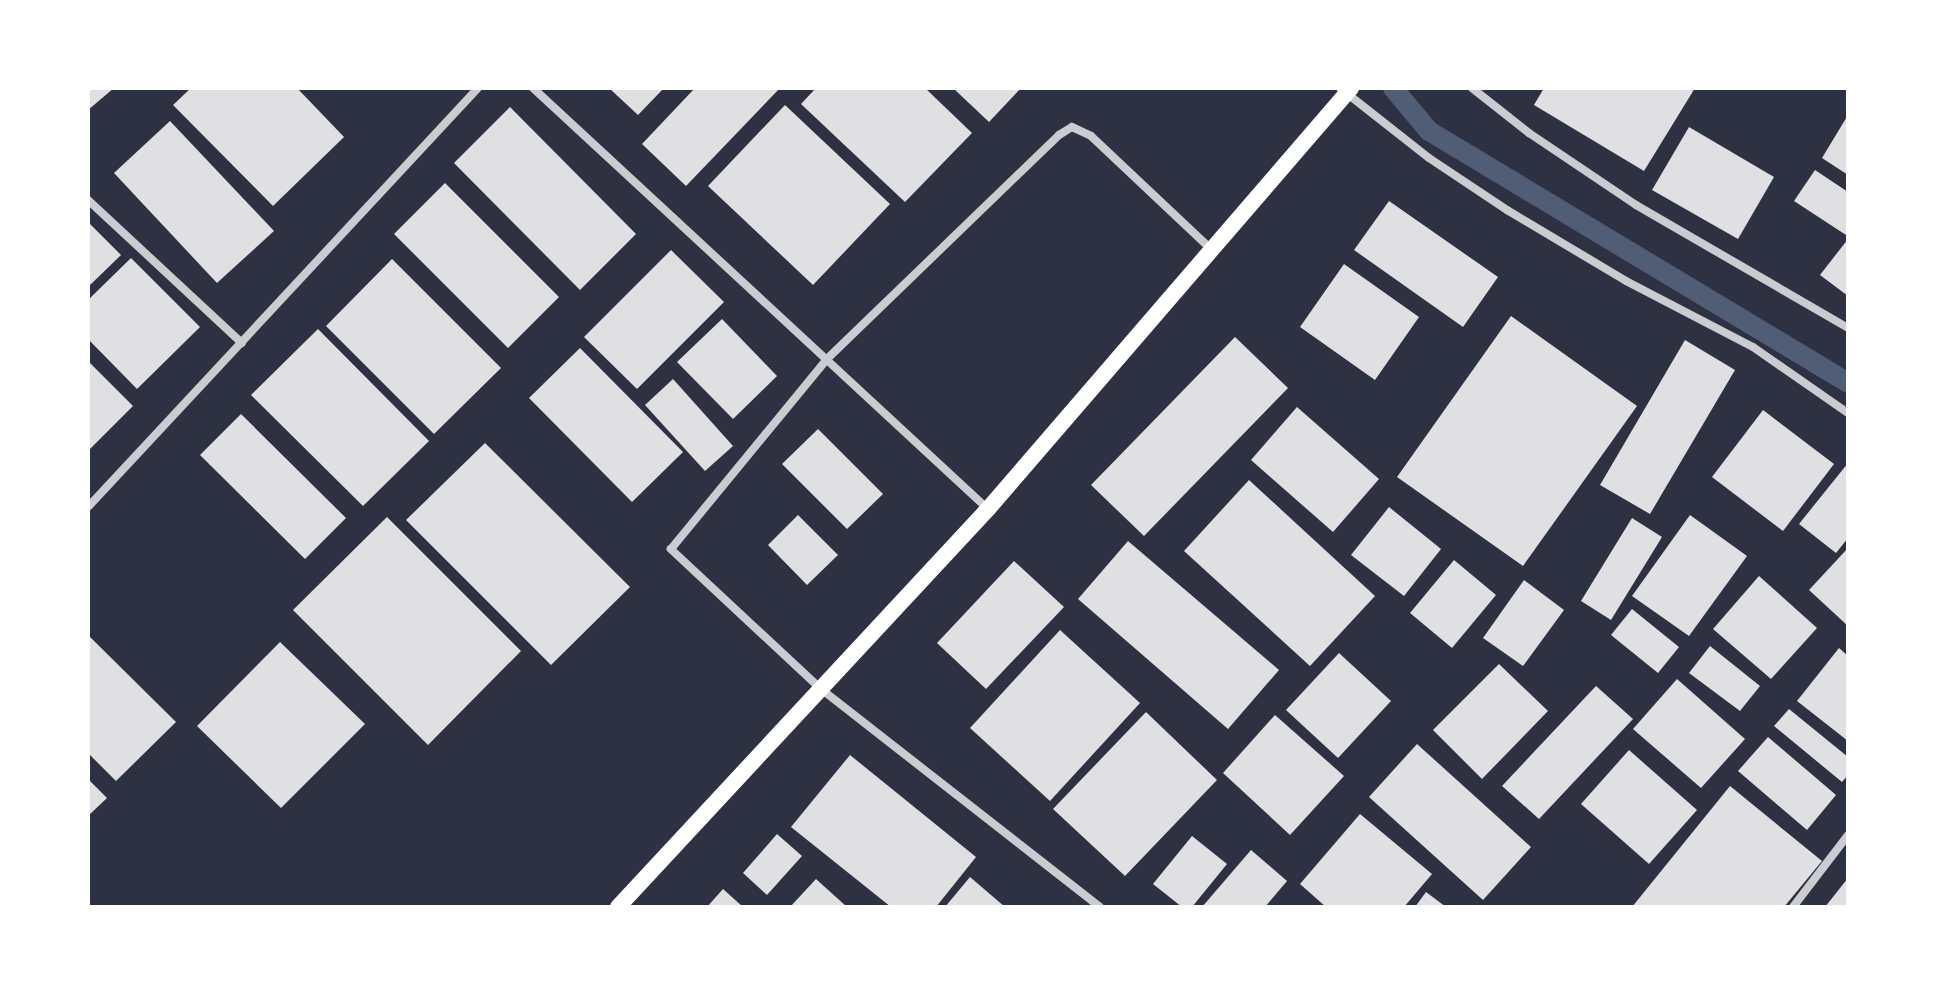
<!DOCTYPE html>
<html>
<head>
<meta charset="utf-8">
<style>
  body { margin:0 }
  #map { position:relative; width:1936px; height:995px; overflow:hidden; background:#2d3142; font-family:"Varela Round",sans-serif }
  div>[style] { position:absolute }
  .stream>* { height:20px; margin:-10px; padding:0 10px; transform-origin:10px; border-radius:10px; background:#4f5d75 }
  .building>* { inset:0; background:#e0e0e3 }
  .minor>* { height:8px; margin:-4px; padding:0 4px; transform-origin:4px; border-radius:4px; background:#caccd0 }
  .secondary>* { height:16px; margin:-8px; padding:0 8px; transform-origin:8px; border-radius:8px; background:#fff }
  span { translate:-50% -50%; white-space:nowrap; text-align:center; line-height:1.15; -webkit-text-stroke:6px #fff; paint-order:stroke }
  .frame { position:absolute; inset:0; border:90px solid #fff; pointer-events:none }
</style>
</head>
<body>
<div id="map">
  <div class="stream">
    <i style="left:1393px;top:88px;width:56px;rotate:50.1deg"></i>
    <i style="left:1429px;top:131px;width:489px;rotate:31deg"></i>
  </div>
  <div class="building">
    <i style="clip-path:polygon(88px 88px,114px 88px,88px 110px)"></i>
    <i style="clip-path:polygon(191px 88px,297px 88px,344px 137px,273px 206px,173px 105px)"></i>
    <i style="clip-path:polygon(609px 88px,664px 88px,638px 115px)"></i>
    <i style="clip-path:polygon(695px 88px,780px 88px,686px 186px,642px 144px)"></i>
    <i style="clip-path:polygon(816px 88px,925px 88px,972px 133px,905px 202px,801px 104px)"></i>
    <i style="clip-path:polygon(953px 88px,1021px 88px,989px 122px)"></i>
    <i style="clip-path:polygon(1544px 88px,1695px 88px,1644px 171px,1534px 105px)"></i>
    <i style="clip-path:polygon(785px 105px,890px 204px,813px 285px,708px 186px)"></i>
    <i style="clip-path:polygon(510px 107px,636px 234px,580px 290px,454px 163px)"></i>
    <i style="clip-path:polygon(1848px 115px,1848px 175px,1822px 158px)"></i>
    <i style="clip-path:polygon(170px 121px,274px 231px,217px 283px,114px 173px)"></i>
    <i style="clip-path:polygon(1689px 127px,1774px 177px,1738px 239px,1652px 190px)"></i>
    <i style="clip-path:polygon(1815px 170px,1848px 192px,1846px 235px,1794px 201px)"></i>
    <i style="clip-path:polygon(445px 183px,559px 297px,508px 348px,394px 234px)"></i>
    <i style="clip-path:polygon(1389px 201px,1498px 277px,1463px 327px,1354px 250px)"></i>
    <i style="clip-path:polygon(88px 222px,121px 255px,88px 287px)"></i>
    <i style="clip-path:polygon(1848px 239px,1848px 296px,1820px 275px)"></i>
    <i style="clip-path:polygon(671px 250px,724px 302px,637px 389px,584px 337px)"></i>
    <i style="clip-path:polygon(131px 258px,200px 327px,137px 389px,88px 339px,88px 300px)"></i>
    <i style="clip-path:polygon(392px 259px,501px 368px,434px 434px,326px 326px)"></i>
    <i style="clip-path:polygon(1344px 264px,1419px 317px,1375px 380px,1300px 327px)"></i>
    <i style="clip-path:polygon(1511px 316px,1637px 406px,1523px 566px,1397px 477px)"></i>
    <i style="clip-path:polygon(722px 319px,777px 376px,733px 419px,677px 362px)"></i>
    <i style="clip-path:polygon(318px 329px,429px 441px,363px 506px,251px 395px)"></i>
    <i style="clip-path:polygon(1235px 337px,1288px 388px,1144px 536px,1091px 485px)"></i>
    <i style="clip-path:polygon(1685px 340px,1735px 370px,1650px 514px,1600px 485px)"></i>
    <i style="clip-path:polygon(580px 348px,683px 452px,632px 502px,529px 398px)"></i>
    <i style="clip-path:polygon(88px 361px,133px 406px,88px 451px)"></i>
    <i style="clip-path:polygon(673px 379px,733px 446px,705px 471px,645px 405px)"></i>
    <i style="clip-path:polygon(1297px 407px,1379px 479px,1333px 532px,1251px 460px)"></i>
    <i style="clip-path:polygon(1763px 410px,1834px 464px,1783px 531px,1712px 477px)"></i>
    <i style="clip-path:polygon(241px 414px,346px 518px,305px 559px,200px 455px)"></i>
    <i style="clip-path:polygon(818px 429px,883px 494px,847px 529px,782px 464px)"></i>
    <i style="clip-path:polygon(485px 443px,630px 587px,551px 665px,406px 520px)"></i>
    <i style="clip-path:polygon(1848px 463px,1848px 538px,1836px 553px,1799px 524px)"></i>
    <i style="clip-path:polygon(1249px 480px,1375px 596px,1310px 666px,1184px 551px)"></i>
    <i style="clip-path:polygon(1389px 507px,1441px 549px,1404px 596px,1351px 555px)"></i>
    <i style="clip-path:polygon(798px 515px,838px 555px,807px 585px,768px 545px)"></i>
    <i style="clip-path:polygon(1690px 515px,1747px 556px,1689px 636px,1632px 596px)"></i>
    <i style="clip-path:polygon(387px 517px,521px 651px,428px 745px,293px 610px)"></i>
    <i style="clip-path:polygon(1632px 518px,1662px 537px,1611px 620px,1581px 601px)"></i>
    <i style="clip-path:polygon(1128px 541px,1279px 670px,1228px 729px,1078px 599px)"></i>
    <i style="clip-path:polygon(1848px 548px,1848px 626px,1809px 590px)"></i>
    <i style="clip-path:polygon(1454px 560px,1496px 595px,1452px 648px,1410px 613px)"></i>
    <i style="clip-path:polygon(1014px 561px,1064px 607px,986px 689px,937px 643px)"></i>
    <i style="clip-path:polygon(1759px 576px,1817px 628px,1771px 679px,1713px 629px)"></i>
    <i style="clip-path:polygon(1524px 580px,1564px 610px,1523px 666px,1483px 638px)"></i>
    <i style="clip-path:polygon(1632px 609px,1679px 647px,1658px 673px,1611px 635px)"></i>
    <i style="clip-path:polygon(1060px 630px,1140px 703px,1050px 801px,970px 728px)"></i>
    <i style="clip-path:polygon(88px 635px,176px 722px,116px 781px,88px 753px)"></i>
    <i style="clip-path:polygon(280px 642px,365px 724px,281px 808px,197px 726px)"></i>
    <i style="clip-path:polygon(1710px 646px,1760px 686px,1740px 711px,1689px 673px)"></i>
    <i style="clip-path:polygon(1839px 648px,1848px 656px,1848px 741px,1797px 701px)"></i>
    <i style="clip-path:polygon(1339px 653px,1391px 701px,1338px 758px,1286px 710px)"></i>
    <i style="clip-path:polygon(1499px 664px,1548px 711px,1482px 779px,1433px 730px)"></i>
    <i style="clip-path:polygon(1677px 679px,1745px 739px,1701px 788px,1633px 729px)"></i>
    <i style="clip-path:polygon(1596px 686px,1633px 719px,1539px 819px,1502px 786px)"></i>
    <i style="clip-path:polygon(1789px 709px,1848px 757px,1848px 775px,1842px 782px,1774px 726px)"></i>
    <i style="clip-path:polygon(1146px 712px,1217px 780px,1125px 876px,1053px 809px)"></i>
    <i style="clip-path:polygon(1275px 715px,1344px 776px,1290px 835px,1223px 773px)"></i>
    <i style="clip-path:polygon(1768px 737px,1836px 795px,1807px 830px,1738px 771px)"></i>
    <i style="clip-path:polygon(1417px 744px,1531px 847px,1483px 900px,1369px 797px)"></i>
    <i style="clip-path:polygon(1629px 750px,1697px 810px,1649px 864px,1581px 804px)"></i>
    <i style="clip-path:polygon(850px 755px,976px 857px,936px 907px,891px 907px,791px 827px)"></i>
    <i style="clip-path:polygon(88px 779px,107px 798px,88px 816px)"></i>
    <i style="clip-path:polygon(1730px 786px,1822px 861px,1784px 907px,1632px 907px)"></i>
    <i style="clip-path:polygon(1360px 814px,1432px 874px,1404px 907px,1326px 907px,1300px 884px)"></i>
    <i style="clip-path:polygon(777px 834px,802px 856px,767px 895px,743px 873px)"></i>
    <i style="clip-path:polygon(1192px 836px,1227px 864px,1192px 907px,1182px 907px,1153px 884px)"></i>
    <i style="clip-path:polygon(1251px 850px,1287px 881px,1265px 907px,1202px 907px)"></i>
    <i style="clip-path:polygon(970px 877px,1005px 907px,945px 907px)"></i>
    <i style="clip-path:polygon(1848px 878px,1848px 907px,1825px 907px)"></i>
    <i style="clip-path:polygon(816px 879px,847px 907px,790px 907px)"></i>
    <i style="clip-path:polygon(723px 889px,743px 907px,707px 907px)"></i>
    <i style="clip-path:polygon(1426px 892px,1446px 907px,1415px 907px)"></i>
  </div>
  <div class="minor">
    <i style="left:533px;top:88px;width:620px;rotate:42.78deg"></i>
    <i style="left:1340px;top:88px;width:113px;rotate:38.2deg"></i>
    <i style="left:1429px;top:158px;width:94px;rotate:33.7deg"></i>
    <i style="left:1507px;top:210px;width:139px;rotate:30.8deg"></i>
    <i style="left:1626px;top:281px;width:143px;rotate:27.5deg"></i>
    <i style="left:1753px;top:347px;width:116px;rotate:34.8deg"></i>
    <i style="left:1472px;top:88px;width:73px;rotate:38.3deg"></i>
    <i style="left:1529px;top:133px;width:129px;rotate:33.9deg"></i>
    <i style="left:1636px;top:205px;width:245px;rotate:30.1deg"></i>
    <i style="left:88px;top:200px;width:210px;rotate:42.9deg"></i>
    <i style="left:88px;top:507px;width:572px;rotate:-47.05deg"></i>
    <i style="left:1100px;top:907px;width:353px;rotate:-142deg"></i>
    <i style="left:822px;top:690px;width:207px;rotate:-137deg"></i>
    <i style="left:671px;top:549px;width:247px;rotate:-50.6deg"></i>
    <i style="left:828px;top:358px;width:321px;rotate:-44deg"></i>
    <i style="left:1059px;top:135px;width:15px;rotate:-32deg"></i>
    <i style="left:1072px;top:127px;width:21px;rotate:25deg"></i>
    <i style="left:1091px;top:136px;width:168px;rotate:43.3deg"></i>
    <i style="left:1793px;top:907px;width:91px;rotate:-52.6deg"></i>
  </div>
  <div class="secondary">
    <i style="left:618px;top:907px;width:543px;rotate:-47.09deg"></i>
    <i style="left:988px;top:509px;width:556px;rotate:-49.23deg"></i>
  </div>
  <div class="frame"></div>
</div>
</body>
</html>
